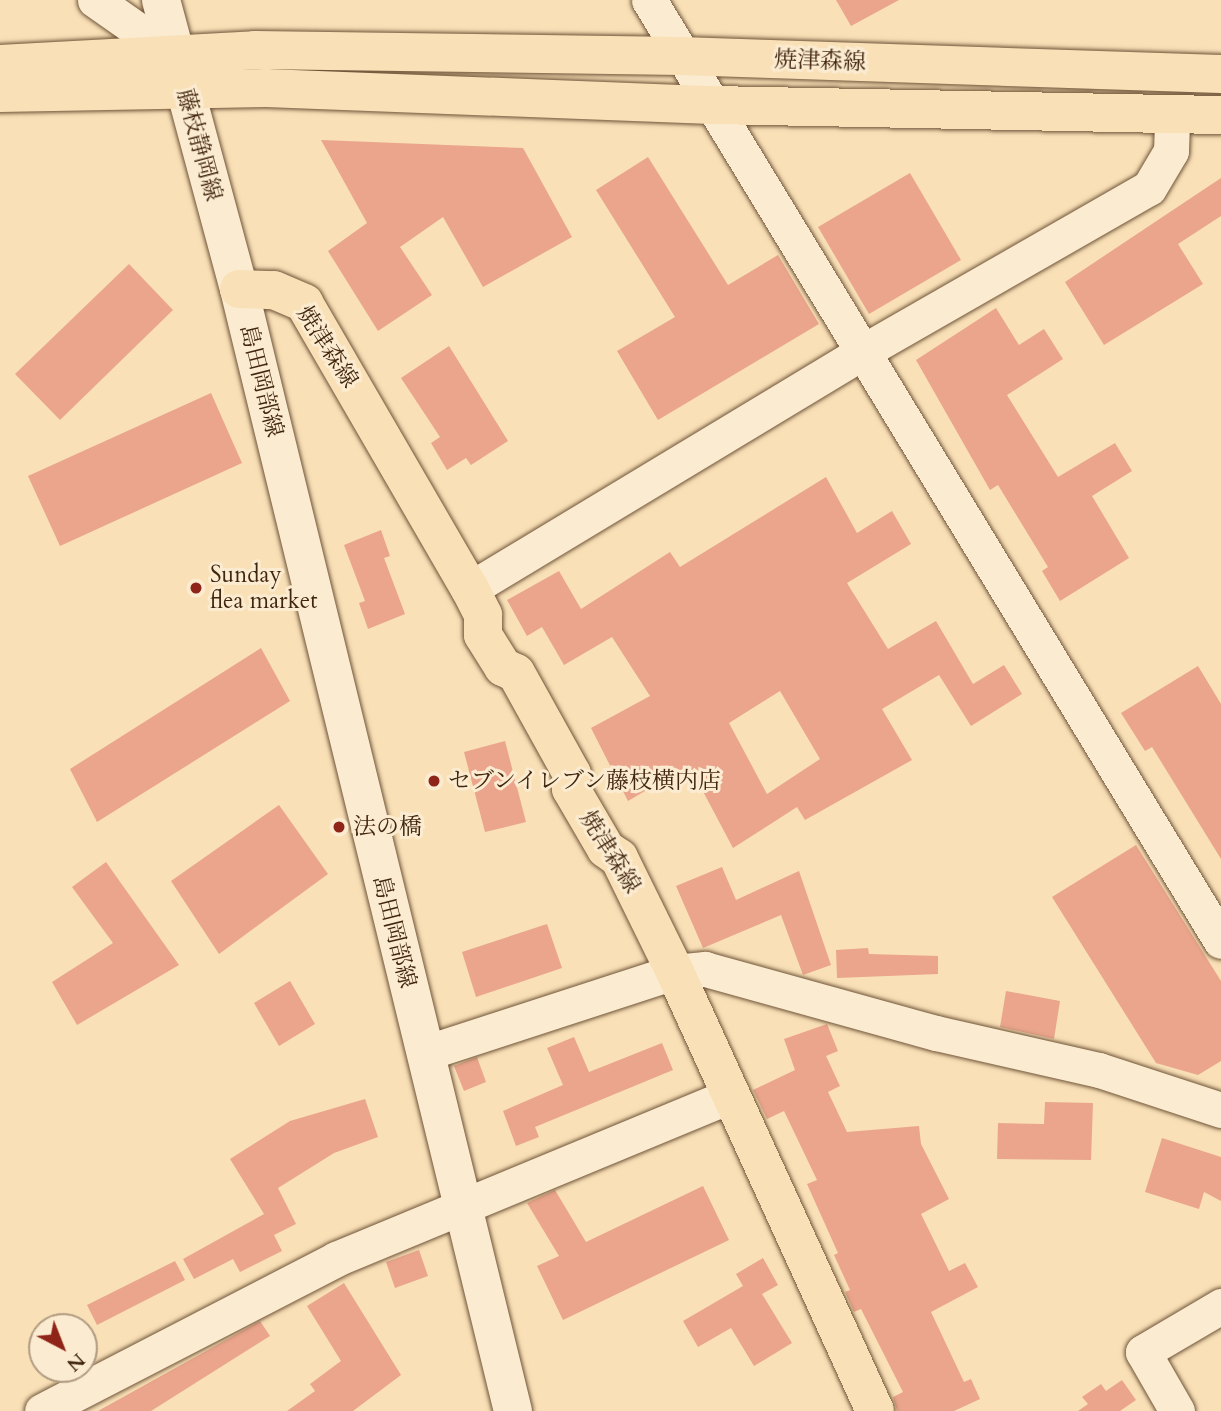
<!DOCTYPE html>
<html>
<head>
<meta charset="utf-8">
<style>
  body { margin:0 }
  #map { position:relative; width:1221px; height:1411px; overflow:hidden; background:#f9e0b7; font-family:Cardo,"Noto Serif JP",serif }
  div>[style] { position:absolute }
  .building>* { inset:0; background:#eaa58c }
  .roads { filter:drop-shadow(0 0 2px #6f5438) drop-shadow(0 0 2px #6f5438) }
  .minor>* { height:35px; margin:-17.5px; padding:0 17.5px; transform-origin:17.5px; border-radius:17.5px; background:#fbebd0 }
  .secondary>* { height:38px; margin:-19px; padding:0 19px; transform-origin:19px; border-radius:19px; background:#fbebd0 }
  .primary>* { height:38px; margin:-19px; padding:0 19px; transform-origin:19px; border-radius:19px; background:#f9e0b7 }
  .dots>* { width:19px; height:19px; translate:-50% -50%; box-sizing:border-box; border:4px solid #fbebd0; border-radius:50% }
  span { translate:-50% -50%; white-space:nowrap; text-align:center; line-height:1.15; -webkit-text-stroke:6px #fbebd0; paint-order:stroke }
  .street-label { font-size:23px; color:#41260e }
  .poi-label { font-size:23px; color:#41260e }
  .left { translate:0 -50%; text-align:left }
  .north { position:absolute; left:28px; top:1313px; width:70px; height:70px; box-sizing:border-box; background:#fbebd0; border:2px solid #b19c82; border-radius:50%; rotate:138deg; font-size:19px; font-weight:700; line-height:28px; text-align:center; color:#41260e }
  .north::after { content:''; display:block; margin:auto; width:24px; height:32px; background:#8f2418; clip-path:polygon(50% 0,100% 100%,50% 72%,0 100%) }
</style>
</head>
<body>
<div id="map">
  <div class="building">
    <i style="clip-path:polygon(836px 0,899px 0,851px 26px)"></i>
    <i style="clip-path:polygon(321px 140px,523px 148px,572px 237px,483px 287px,443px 217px,400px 247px,432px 295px,378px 331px,328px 251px,367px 223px)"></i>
    <i style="clip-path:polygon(648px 157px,728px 285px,778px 255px,819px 324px,658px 420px,617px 351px,675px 317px,596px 190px)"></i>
    <i style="clip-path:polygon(910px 173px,961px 260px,869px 314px,818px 227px)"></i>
    <i style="clip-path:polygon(1221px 178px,1221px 216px,1178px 244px,1203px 284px,1104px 345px,1065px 282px)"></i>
    <i style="clip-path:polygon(129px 264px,173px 310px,60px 420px,15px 374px)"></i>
    <i style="clip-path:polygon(996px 308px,1019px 345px,1044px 329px,1063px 359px,1007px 395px,1058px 477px,1115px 443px,1132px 471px,1092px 496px,1129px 558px,1060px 601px,1042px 571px,1048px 567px,998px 485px,990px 490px,916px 360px)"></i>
    <i style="clip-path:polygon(449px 346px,508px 441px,471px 465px,466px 458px,447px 470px,431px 443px,440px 437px,401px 378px)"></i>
    <i style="clip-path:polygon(211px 393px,242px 463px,60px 546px,28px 476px)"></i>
    <i style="clip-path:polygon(evenodd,826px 477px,857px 533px,892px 511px,911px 544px,847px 583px,888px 649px,936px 621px,973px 684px,1004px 665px,1022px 694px,971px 726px,939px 675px,882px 709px,912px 760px,805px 820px,797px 807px,733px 848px,689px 765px,628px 801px,591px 728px,650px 696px,612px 637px,564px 665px,542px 627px,527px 636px,507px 600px,559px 571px,581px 609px,670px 552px,680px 567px,826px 477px,780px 691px,820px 759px,767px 794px,729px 723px,780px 691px)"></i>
    <i style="clip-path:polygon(381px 530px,390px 556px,384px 558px,405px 614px,368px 629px,359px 603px,365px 601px,344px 545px)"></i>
    <i style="clip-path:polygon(261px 648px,290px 701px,97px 822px,70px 769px)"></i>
    <i style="clip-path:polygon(1198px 666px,1221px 704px,1221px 859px,1152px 747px,1145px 751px,1121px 713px)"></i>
    <i style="clip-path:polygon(505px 741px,526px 822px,485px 832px,464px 752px)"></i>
    <i style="clip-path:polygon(279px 805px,328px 874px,219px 954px,171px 881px)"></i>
    <i style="clip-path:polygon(1136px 845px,1221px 981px,1221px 1061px,1198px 1075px,1156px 1063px,1052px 897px)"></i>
    <i style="clip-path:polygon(106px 862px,179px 965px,77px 1025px,52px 982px,113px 943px,72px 887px)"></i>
    <i style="clip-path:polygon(722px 867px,736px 900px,799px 871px,831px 965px,803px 975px,781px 915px,703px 948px,676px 886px)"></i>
    <i style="clip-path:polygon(547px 924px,562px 968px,476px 997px,462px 952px)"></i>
    <i style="clip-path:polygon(868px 948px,869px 954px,938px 956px,938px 974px,837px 978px,836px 950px)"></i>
    <i style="clip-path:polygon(290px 981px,315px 1024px,279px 1046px,254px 1003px)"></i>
    <i style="clip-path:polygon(1006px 991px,1060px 1001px,1054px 1039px,1000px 1027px)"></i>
    <i style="clip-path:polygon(827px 1024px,838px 1051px,826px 1056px,840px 1086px,828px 1092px,847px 1132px,919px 1126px,921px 1144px,949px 1199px,921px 1214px,949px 1271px,965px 1263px,978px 1287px,931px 1312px,964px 1382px,971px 1379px,980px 1399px,954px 1411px,897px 1411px,893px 1397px,903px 1392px,861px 1309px,854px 1312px,845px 1292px,850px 1290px,834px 1255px,838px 1253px,807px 1184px,817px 1180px,784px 1111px,767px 1119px,753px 1090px,795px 1070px,784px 1039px)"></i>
    <i style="clip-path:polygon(574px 1037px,589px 1072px,662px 1043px,673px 1070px,535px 1127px,539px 1137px,516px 1146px,503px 1111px,563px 1085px,547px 1048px)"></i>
    <i style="clip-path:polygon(477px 1057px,486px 1082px,464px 1091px,454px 1066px)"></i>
    <i style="clip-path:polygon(365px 1099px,378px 1137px,334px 1153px,278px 1188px,296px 1224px,274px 1235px,282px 1251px,240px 1272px,233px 1259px,194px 1279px,183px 1259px,264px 1214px,230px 1159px,290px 1121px)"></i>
    <i style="clip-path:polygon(1045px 1102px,1093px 1103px,1091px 1160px,997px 1159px,998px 1123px,1044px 1124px)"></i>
    <i style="clip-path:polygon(1162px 1138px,1221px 1157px,1221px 1201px,1204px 1192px,1199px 1209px,1145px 1192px)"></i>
    <i style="clip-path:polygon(703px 1186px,729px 1240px,563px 1320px,537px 1266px,559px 1256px,527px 1203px,555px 1190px,586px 1242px)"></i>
    <i style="clip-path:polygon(419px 1250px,428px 1276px,395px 1288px,386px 1262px)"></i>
    <i style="clip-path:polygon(763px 1258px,778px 1285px,762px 1294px,792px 1343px,754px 1366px,731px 1328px,698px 1347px,683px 1321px,743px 1286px,736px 1274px)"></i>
    <i style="clip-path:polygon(175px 1261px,185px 1280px,97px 1325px,87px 1305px)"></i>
    <i style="clip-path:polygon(344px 1283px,401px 1375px,353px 1411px,287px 1411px,315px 1391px,310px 1384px,341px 1361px,307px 1306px)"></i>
    <i style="clip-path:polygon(260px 1321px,270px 1336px,151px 1411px,98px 1411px)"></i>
    <i style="clip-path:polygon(1122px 1380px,1136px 1400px,1120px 1411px,1078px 1411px,1088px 1404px,1082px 1397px,1101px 1384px,1106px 1391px)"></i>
  </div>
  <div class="roads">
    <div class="minor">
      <i style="left:95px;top:0;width:98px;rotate:35deg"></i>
      <i style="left:649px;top:0;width:1101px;rotate:58.71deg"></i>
      <i style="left:470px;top:589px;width:460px;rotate:-31.1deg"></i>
      <i style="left:864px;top:351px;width:328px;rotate:-29.8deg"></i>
      <i style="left:1149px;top:188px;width:43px;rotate:-59.3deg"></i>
      <i style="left:1171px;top:151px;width:38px;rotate:-88deg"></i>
      <i style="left:425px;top:1053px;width:263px;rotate:-18deg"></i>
      <i style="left:675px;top:972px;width:30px;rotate:-6deg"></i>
      <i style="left:705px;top:969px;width:240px;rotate:15.5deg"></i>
      <i style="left:936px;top:1033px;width:167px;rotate:12.8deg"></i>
      <i style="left:1099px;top:1070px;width:128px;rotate:18.2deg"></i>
      <i style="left:42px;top:1411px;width:331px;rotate:-27.3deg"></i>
      <i style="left:336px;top:1259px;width:425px;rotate:-22.5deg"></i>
      <i style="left:1177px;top:1411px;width:68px;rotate:-120deg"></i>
      <i style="left:1143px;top:1352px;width:91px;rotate:-30.5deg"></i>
    </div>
    <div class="secondary">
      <i style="left:161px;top:0;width:299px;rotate:74.9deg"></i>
      <i style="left:239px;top:289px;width:1155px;rotate:76.28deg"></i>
    </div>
    <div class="primary">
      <i style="left:0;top:64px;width:255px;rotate:-3.1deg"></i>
      <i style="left:255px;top:50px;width:426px;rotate:0.8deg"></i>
      <i style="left:681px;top:56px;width:540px;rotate:1.91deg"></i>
      <i style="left:0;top:93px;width:266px;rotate:-1.1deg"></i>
      <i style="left:266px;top:88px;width:446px;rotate:2.2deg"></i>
      <i style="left:712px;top:105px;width:509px;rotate:1.13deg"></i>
      <i style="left:239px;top:289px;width:35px;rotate:2deg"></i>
      <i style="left:274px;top:290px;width:33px;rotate:23deg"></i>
      <i style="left:304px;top:303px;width:331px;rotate:59.9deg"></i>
      <i style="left:470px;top:589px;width:29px;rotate:63deg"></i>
      <i style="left:483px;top:615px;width:20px;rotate:90deg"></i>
      <i style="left:483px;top:635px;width:38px;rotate:58deg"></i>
      <i style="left:503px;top:667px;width:14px;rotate:25deg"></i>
      <i style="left:516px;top:673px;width:115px;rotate:61deg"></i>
      <i style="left:572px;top:774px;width:15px;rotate:94deg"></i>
      <i style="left:571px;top:789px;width:69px;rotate:59.7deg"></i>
      <i style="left:606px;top:849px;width:16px;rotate:35deg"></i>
      <i style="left:619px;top:858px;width:127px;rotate:63.8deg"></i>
      <i style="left:675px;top:972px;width:482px;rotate:65.5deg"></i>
    </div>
  </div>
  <div class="dots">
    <i style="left:196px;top:588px;background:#8f2418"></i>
    <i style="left:434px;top:781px;background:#8f2418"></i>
    <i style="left:339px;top:827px;background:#8f2418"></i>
  </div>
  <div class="street-label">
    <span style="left:820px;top:61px;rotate:2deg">焼津森線</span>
    <span style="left:199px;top:145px;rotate:75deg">藤枝静岡線</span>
    <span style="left:327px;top:347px;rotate:57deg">焼津森線</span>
    <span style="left:261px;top:381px;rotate:76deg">島田岡部線</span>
    <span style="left:610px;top:852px;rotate:58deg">焼津森線</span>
    <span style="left:394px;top:932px;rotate:76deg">島田岡部線</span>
  </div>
  <div class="poi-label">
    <span class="left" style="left:210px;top:588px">Sunday<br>flea market</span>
    <span class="left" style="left:448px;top:781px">セブンイレブン藤枝横内店</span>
    <span class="left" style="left:353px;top:827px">法の橋</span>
  </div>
  <div class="north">N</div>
</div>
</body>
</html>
